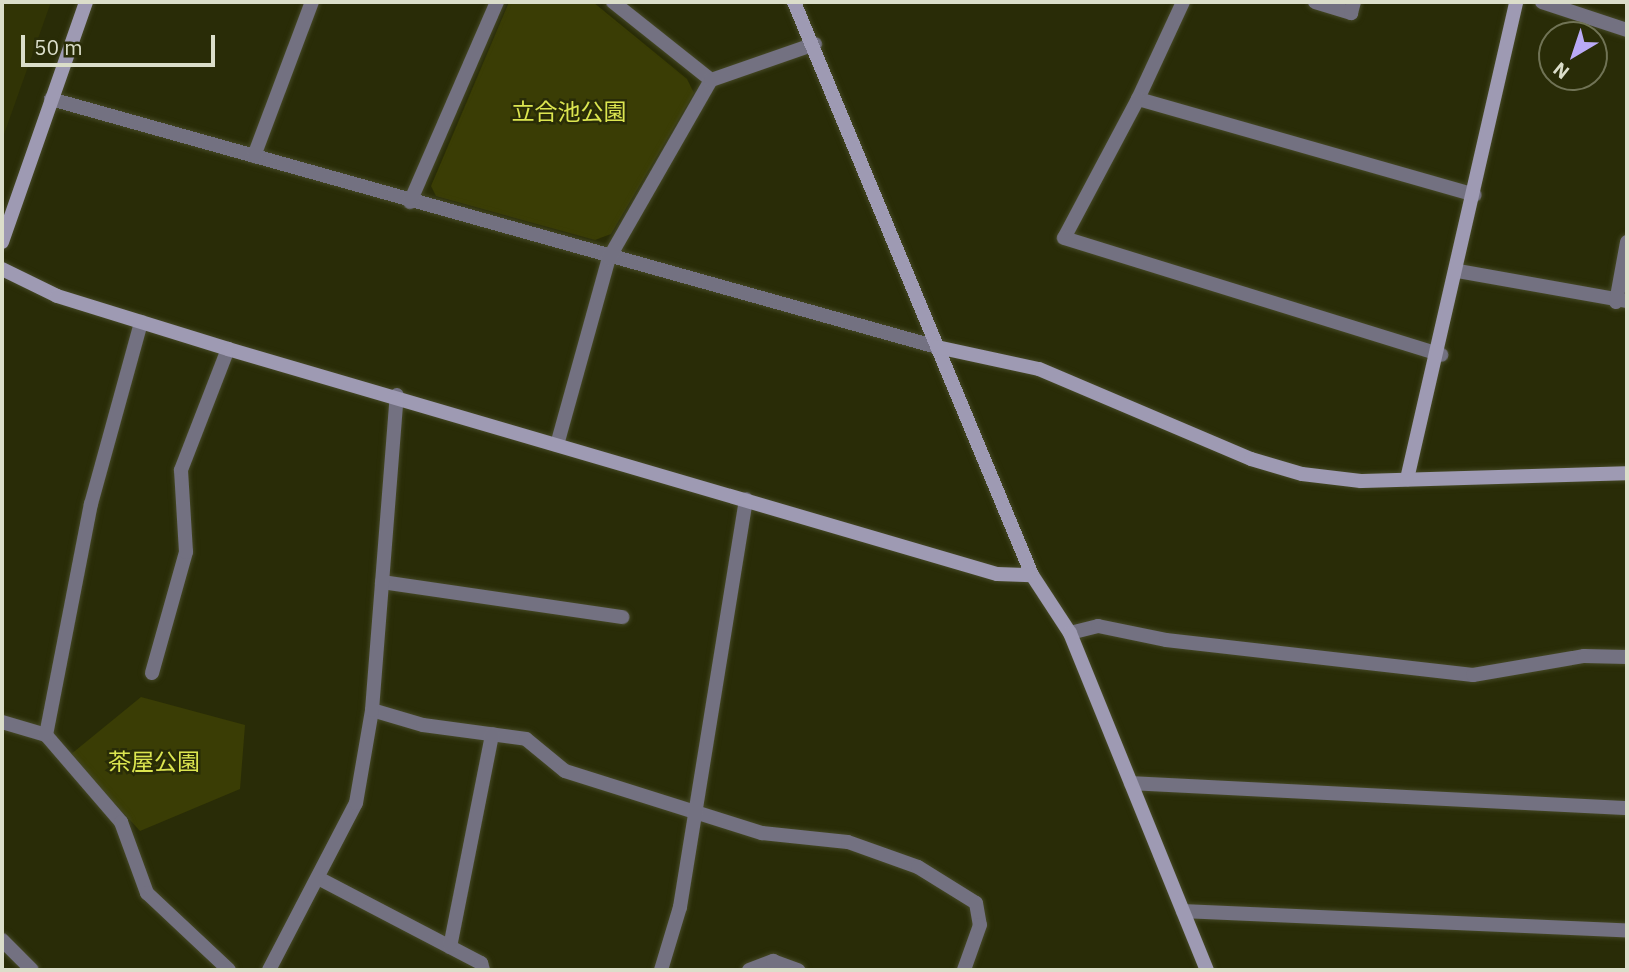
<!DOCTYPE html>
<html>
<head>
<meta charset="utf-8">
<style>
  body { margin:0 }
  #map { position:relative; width:1629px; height:972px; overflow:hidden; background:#292c07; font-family:"IBM Plex Sans","Noto Sans JP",sans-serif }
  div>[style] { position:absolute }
  .built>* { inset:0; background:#313405 }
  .green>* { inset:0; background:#3a3d05 }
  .roads { filter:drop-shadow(0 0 2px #454826) drop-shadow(0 0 2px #454826) }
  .street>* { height:14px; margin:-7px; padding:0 7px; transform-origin:7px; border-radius:7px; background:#737181 }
  .secondary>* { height:14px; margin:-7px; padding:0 7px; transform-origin:7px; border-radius:7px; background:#9e9ab3 }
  span { translate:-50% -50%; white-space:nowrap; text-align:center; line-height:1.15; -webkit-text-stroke:5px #292c07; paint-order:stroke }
  .park-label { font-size:23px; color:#dce650 }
  .frame { position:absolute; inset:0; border:4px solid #dbdeca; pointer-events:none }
  .north { position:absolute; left:1538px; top:21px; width:70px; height:70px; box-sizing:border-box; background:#292c07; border:2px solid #707355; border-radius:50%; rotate:219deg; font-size:19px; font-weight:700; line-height:28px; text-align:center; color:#dbdeca }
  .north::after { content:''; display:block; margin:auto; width:24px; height:32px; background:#baaaf6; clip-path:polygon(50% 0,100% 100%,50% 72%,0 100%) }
  .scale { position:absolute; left:21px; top:35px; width:194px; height:32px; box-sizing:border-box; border:4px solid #dbdeca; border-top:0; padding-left:9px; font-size:21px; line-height:24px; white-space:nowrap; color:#dbdeca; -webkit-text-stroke:5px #292c07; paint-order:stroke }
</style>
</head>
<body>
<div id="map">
  <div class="built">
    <i style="clip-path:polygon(2px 2px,51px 2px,2px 140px)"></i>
  </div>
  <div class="green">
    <i style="clip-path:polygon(509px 2px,593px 2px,687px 79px,694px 93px,611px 234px,595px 240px,436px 196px,431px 186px)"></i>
    <i style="clip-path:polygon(141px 697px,245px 725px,240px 789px,140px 831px,70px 755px)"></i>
  </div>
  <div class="roads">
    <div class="street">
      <i style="left:613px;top:2px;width:125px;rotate:38.5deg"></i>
      <i style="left:1183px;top:2px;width:107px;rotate:114.9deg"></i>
      <i style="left:1138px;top:99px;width:350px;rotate:15.9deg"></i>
      <i style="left:1315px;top:2px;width:38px;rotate:17deg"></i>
      <i style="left:1351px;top:13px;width:11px;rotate:-75deg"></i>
      <i style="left:1542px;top:2px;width:89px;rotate:18.2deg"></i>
      <i style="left:51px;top:99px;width:920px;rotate:15.64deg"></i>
      <i style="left:1138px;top:99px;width:157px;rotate:118deg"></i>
      <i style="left:1064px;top:238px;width:395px;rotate:17.2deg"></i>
      <i style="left:254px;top:156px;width:165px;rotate:-69.4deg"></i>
      <i style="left:410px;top:202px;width:218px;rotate:-66.5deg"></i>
      <i style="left:1458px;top:271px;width:172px;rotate:10.1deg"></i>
      <i style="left:1616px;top:302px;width:61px;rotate:-79.6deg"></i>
      <i style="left:557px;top:445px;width:194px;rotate:-74.5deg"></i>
      <i style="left:609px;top:258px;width:205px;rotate:-60.2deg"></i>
      <i style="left:711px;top:80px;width:110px;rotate:-19.1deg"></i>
      <i style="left:382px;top:582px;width:243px;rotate:8.3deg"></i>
      <i style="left:1070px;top:633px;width:29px;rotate:-14deg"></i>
      <i style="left:1098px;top:626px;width:69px;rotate:11.6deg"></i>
      <i style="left:1166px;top:640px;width:309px;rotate:6.5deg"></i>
      <i style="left:1473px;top:675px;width:113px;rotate:-9.7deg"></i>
      <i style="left:1584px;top:656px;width:43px;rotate:1.3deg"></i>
      <i style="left:152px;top:673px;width:126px;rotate:-74.3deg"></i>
      <i style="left:186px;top:552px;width:82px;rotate:-93.5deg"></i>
      <i style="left:181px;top:470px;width:130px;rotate:-68.8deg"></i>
      <i style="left:372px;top:710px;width:53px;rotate:16.4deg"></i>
      <i style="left:423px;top:725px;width:104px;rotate:7.7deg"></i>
      <i style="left:526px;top:739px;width:50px;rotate:39.4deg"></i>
      <i style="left:565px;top:771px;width:207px;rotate:17.5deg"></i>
      <i style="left:762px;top:833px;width:86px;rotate:6deg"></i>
      <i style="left:848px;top:842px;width:74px;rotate:19.7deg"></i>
      <i style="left:918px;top:867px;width:68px;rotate:31.8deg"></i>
      <i style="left:976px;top:903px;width:22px;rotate:80deg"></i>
      <i style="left:980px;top:925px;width:48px;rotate:109.6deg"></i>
      <i style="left:2px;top:722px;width:46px;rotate:16.5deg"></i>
      <i style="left:46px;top:735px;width:115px;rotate:49.2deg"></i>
      <i style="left:121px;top:822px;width:76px;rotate:69.9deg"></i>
      <i style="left:147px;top:893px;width:112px;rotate:43.2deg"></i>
      <i style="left:46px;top:735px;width:235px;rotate:-79deg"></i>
      <i style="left:91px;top:504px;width:189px;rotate:-74.6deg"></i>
      <i style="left:1131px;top:783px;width:497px;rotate:2.9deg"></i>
      <i style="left:320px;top:879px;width:182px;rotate:27.6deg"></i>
      <i style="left:481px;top:963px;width:7px;rotate:74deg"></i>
      <i style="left:1183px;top:911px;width:444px;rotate:2.5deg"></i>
      <i style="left:2px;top:940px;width:42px;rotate:45deg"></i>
      <i style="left:450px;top:947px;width:217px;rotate:-78.8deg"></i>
      <i style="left:269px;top:970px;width:188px;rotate:-62.5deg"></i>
      <i style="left:356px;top:803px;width:94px;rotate:-80.2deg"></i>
      <i style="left:372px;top:710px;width:316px;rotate:-85.5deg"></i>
      <i style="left:661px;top:970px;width:66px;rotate:-73.2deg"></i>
      <i style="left:680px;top:907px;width:413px;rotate:-80.8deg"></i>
      <i style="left:749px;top:970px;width:26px;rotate:-21deg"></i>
      <i style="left:773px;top:961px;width:27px;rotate:20deg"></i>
    </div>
    <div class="secondary">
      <i style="left:794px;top:2px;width:620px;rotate:67.44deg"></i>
      <i style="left:1032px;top:575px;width:69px;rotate:56.8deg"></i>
      <i style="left:1070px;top:633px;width:364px;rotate:67.9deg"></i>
      <i style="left:2px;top:242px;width:254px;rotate:-70.7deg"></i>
      <i style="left:2px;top:269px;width:61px;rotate:26.1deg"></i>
      <i style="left:57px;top:296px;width:179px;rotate:17.2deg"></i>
      <i style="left:228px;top:349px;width:801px;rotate:16.31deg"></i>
      <i style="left:997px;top:574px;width:35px;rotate:2deg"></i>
      <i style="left:937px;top:347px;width:104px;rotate:12.2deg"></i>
      <i style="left:1039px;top:369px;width:230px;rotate:23deg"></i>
      <i style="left:1251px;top:459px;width:53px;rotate:16.4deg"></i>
      <i style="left:1302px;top:474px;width:59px;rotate:6.8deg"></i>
      <i style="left:1361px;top:481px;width:266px;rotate:-1.7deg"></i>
      <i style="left:1407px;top:479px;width:489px;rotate:-77.1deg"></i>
    </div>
  </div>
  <div class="park-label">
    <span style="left:569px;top:111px">立合池公園</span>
    <span style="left:154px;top:761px">茶屋公園</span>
  </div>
  <div class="frame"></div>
  <div class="north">N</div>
  <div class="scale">50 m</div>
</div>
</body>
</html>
